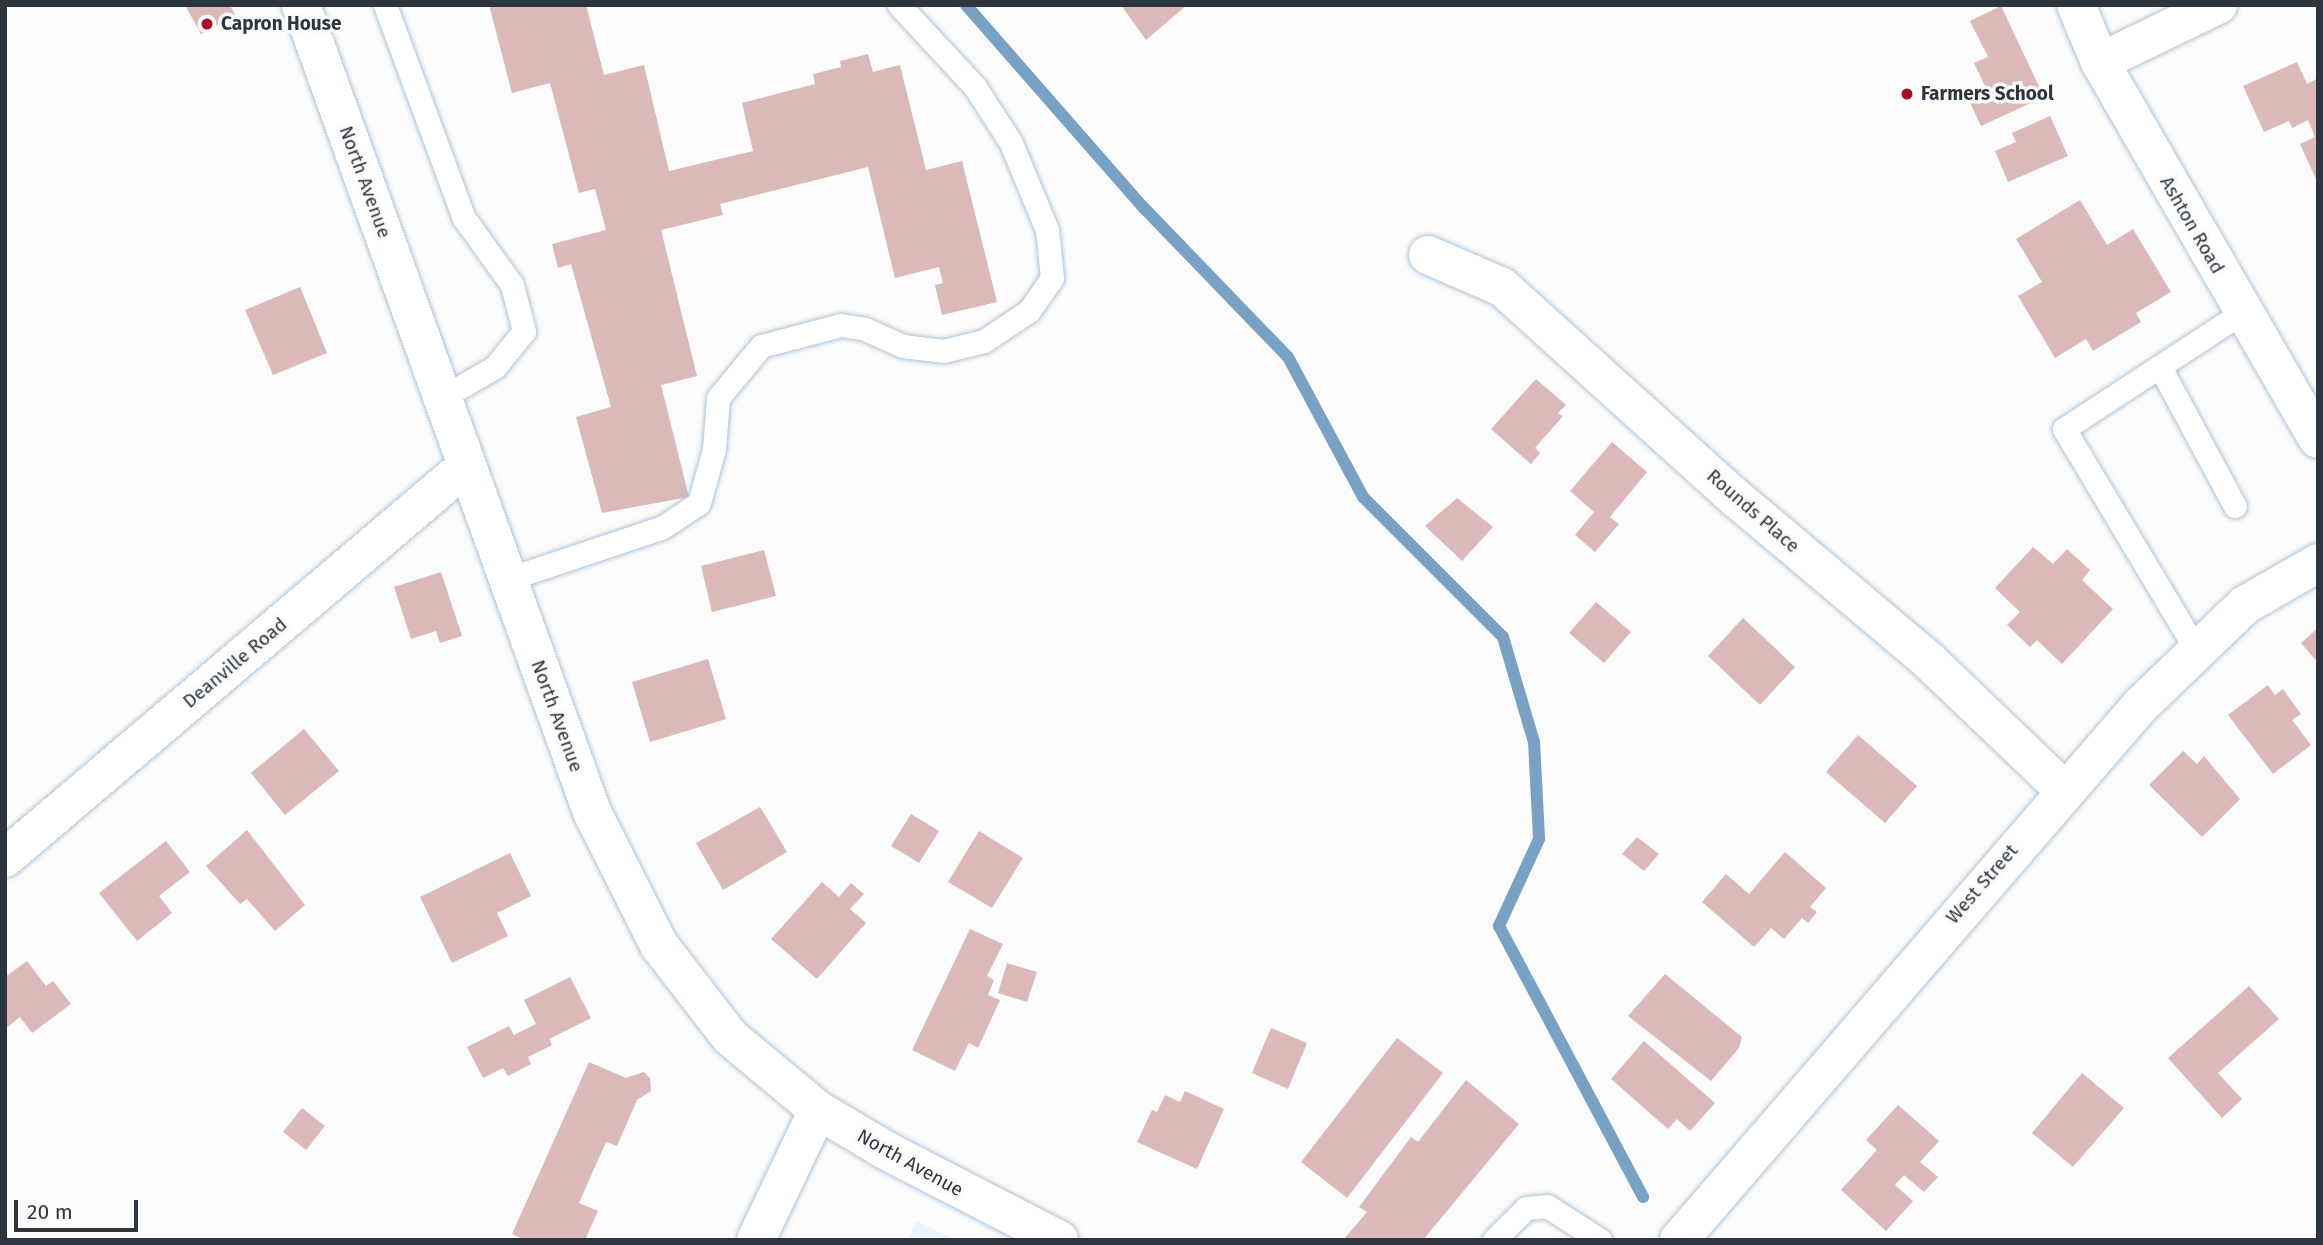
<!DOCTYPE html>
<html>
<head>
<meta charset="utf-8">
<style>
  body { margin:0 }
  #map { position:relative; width:2323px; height:1245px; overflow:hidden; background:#fbfbfb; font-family:"Fira Sans",sans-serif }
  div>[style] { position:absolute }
  .built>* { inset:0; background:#e8f4ff }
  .stream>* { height:12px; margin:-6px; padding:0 6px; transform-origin:6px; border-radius:6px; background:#79a1c4 }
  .building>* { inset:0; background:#dab9b8 }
  .roads { filter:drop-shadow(0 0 2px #adc3d7) drop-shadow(0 0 2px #adc3d7) }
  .lane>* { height:23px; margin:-11.5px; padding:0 11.5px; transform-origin:11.5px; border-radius:11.5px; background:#fff }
  .street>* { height:38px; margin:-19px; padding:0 19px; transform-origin:19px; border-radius:19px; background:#fff }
  .secondary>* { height:38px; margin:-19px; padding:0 19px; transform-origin:19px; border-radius:19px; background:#fff }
  .dots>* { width:19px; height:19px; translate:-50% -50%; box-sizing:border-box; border:4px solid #fbfbfb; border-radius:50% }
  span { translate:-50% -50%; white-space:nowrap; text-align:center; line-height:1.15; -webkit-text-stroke:7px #fbfbfb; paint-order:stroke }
  .poi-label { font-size:19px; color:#2d363e; font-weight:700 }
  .left { translate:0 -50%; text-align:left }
  .street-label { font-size:19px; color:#2d363e }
  .frame { position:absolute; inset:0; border:7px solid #2d363e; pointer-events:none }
  .scale { position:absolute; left:14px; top:1200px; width:124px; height:32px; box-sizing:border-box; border:4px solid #2d363e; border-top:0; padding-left:9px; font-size:21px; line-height:24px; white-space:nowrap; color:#2d363e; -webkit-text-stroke:5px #fbfbfb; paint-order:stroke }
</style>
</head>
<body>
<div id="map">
  <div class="built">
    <i style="clip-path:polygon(916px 1221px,957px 1240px,909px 1240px)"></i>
  </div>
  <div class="stream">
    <i style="left:966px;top:5px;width:270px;rotate:48.8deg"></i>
    <i style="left:1144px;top:208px;width:207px;rotate:46deg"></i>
    <i style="left:1288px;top:357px;width:159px;rotate:61.8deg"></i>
    <i style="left:1363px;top:497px;width:198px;rotate:45deg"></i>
    <i style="left:1503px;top:637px;width:109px;rotate:73.6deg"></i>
    <i style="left:1534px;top:742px;width:97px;rotate:87deg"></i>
    <i style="left:1539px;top:839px;width:96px;rotate:114.7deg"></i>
    <i style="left:1499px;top:926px;width:307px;rotate:62deg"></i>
  </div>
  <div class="building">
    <i style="clip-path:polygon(185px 5px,230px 5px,235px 15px,201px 34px)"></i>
    <i style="clip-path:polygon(489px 5px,586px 5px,604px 75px,644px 65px,669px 171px,753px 151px,742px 103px,815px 84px,813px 74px,841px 67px,840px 61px,868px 54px,873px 72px,900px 65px,926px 170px,962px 161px,997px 302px,942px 315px,935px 285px,943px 283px,939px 267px,895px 278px,868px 167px,720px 204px,723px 215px,661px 230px,697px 376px,661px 385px,689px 497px,602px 513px,576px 417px,611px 407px,571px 264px,558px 268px,552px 244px,606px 230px,595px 189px,579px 193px,550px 83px,512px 93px)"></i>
    <i style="clip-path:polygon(1121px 5px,1187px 5px,1146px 40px)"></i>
    <i style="clip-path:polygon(2001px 6px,2044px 97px,1981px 126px,1967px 96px,1986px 88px,1974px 63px,1988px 57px,1970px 21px)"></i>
    <i style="clip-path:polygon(2297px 62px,2307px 84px,2318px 78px,2316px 179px,2300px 144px,2315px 137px,2308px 120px,2292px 128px,2289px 121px,2264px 132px,2243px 86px)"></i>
    <i style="clip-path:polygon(2050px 116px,2068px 156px,2008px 182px,1995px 151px,2016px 142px,2012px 133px)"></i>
    <i style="clip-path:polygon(2080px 200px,2107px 245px,2133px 229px,2171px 292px,2136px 313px,2141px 322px,2093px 351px,2086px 339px,2055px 358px,2018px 296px,2042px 282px,2016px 239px)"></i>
    <i style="clip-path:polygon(300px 287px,327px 353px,273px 375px,245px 310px)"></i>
    <i style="clip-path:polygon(1536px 379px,1566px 405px,1558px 413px,1563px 416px,1535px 448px,1540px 453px,1531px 464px,1491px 429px)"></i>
    <i style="clip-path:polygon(1612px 442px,1647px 472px,1610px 517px,1619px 524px,1595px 552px,1575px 535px,1594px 512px,1570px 491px)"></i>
    <i style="clip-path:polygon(1457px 498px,1493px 527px,1462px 561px,1425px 526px)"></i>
    <i style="clip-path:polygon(2033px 547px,2053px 564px,2067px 549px,2090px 570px,2082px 580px,2113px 609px,2062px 664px,2037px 640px,2030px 647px,2007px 625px,2020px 612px,1995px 588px)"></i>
    <i style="clip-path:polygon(764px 550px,776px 596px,712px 612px,701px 566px)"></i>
    <i style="clip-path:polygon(441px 572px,462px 636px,440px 643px,436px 631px,411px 639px,394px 587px)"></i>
    <i style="clip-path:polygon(1596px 602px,1631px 632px,1604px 663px,1569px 633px)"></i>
    <i style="clip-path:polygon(1743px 618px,1795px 667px,1760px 705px,1708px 656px)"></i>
    <i style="clip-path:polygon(2318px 628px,2318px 663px,2301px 643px)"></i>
    <i style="clip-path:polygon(708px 659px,726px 719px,650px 742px,632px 682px)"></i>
    <i style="clip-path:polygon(2268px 685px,2275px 695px,2283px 689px,2301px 714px,2292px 720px,2311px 745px,2273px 774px,2228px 715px)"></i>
    <i style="clip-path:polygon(304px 729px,339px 771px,285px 815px,251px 773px)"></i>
    <i style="clip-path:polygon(1858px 735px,1917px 786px,1885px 823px,1826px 772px)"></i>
    <i style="clip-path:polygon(2183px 751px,2197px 764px,2204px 756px,2240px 799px,2202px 837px,2149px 785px)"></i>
    <i style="clip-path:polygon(760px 807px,787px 852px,723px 890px,696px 843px)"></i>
    <i style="clip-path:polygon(911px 814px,939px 831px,919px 863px,891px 846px)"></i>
    <i style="clip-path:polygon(247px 830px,305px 905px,275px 931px,247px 899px,240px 904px,206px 866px)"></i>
    <i style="clip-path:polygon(979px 831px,1023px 858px,992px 908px,948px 882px)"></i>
    <i style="clip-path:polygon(1637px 837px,1659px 854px,1644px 871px,1622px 854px)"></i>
    <i style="clip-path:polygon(166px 841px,190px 872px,159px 896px,172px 913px,137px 941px,99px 893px)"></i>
    <i style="clip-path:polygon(1785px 852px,1826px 888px,1810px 907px,1817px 912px,1808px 923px,1802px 918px,1784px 939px,1771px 928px,1754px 947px,1702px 902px,1726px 874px,1749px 894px)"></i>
    <i style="clip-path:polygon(510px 853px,531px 896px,497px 913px,508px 936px,452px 963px,420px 897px)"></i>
    <i style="clip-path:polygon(822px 882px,839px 897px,851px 883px,864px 894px,850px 909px,866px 923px,817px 979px,771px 939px)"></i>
    <i style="clip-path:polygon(970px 929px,1003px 944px,987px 976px,994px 980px,988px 995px,1000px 1000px,978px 1048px,969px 1043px,955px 1071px,912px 1050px)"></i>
    <i style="clip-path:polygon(27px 961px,46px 986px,53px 981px,71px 1004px,32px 1033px,20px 1017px,5px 1029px,5px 977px)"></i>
    <i style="clip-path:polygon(1007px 963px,1037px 972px,1027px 1002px,998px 993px)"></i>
    <i style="clip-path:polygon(1665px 974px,1742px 1037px,1739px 1048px,1711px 1081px,1628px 1016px)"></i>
    <i style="clip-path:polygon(570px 977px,591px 1018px,549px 1039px,552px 1045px,528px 1057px,531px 1064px,508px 1076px,503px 1068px,483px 1078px,467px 1047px,509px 1026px,514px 1035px,536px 1024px,524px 1000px)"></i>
    <i style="clip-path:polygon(2249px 986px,2279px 1019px,2218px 1073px,2242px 1099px,2222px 1118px,2168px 1058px)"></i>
    <i style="clip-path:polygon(1271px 1028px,1307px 1043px,1288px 1089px,1252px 1073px)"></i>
    <i style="clip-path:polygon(1397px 1038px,1443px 1073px,1347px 1198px,1301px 1162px)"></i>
    <i style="clip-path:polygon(1644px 1041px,1715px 1103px,1690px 1131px,1677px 1119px,1668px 1129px,1611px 1079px)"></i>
    <i style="clip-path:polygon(589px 1062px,626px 1078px,644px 1072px,650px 1078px,651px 1091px,637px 1100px,617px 1146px,606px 1142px,579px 1203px,598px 1211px,585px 1240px,525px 1240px,512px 1234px)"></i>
    <i style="clip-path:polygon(2082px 1073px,2124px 1108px,2073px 1167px,2032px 1133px)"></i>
    <i style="clip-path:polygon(1466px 1080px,1519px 1124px,1423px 1240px,1343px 1240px,1367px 1212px,1359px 1207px,1411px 1137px,1418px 1142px)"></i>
    <i style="clip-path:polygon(1185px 1091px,1224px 1109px,1197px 1169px,1137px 1142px,1152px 1110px,1157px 1112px,1165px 1095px,1180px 1102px)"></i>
    <i style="clip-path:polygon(1898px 1105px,1939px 1141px,1920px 1162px,1938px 1177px,1924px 1192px,1904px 1175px,1895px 1185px,1913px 1201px,1886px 1231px,1841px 1190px,1877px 1150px,1866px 1140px)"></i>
    <i style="clip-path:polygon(302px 1108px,325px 1126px,306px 1150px,283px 1132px)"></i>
  </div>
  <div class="roads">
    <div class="lane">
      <i style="left:385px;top:5px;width:227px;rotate:69.7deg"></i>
      <i style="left:464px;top:218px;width:82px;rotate:54.4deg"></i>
      <i style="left:512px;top:285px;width:48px;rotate:75.4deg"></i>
      <i style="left:524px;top:331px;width:46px;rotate:128.9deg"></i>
      <i style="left:495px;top:367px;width:62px;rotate:150.1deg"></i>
      <i style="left:2160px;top:367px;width:158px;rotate:61.7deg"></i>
      <i style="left:508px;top:579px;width:163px;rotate:-18.5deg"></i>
      <i style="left:663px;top:527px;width:43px;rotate:-33.7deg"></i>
      <i style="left:699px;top:503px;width:56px;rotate:-74.5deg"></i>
      <i style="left:714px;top:449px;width:51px;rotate:-85.5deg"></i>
      <i style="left:718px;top:398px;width:67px;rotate:-50.4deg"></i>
      <i style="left:761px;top:346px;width:83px;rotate:-14.7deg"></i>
      <i style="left:841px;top:325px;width:24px;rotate:9deg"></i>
      <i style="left:865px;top:329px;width:42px;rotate:24.1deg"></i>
      <i style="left:903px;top:346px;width:40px;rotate:7.1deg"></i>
      <i style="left:943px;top:351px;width:42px;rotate:-13.7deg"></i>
      <i style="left:984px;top:341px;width:54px;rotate:-33.7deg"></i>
      <i style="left:1029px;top:311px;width:40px;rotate:-55.1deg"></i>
      <i style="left:1052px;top:278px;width:48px;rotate:-95.9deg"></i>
      <i style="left:1047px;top:230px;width:94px;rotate:-112.5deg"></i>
      <i style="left:1011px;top:143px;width:67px;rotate:-122.7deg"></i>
      <i style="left:975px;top:87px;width:112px;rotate:-132.8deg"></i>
      <i style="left:2197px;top:651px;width:259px;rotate:-120.9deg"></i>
      <i style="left:2064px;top:429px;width:214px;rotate:-33.2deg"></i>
      <i style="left:1494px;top:1240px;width:45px;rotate:-45deg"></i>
      <i style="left:1526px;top:1208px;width:21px;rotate:-5deg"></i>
      <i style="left:1547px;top:1206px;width:63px;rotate:32.7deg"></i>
    </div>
    <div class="street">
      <i style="left:2076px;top:5px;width:62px;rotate:67.2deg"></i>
      <i style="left:2100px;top:62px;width:435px;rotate:60deg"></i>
      <i style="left:2100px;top:62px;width:131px;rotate:-25.8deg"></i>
      <i style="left:1428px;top:255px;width:81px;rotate:23.4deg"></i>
      <i style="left:1502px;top:287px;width:316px;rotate:42.1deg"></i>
      <i style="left:1737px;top:499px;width:250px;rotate:40.1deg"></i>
      <i style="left:1928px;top:660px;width:188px;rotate:43.7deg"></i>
      <i style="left:5px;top:858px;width:602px;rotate:-40.35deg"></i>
      <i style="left:756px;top:1240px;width:144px;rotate:-64.5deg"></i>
    </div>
    <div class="secondary">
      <i style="left:301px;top:5px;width:858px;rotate:70.17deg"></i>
      <i style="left:592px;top:812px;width:149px;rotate:63.3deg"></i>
      <i style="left:659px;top:945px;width:116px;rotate:52.3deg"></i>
      <i style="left:730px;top:1037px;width:114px;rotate:39.7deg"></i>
      <i style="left:818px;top:1110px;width:78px;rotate:30.8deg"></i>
      <i style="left:885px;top:1150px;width:196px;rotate:27.3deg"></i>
      <i style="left:1679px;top:1240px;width:705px;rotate:-49.2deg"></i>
      <i style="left:2140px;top:706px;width:146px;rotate:-43.9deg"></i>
      <i style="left:2245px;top:605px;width:84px;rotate:-29.9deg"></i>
    </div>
  </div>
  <div class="dots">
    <i style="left:207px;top:24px;background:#a70e2c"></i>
    <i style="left:1907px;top:94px;background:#a70e2c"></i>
  </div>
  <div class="poi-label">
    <span class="left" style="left:221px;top:24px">Capron House</span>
    <span class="left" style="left:1921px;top:94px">Farmers School</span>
  </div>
  <div class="street-label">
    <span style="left:365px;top:182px;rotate:70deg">North Avenue</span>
    <span style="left:2192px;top:225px;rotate:60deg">Ashton Road</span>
    <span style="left:1753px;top:511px;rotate:41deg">Rounds Place</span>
    <span style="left:235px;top:663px;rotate:-40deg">Deanville Road</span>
    <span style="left:557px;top:716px;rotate:70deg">North Avenue</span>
    <span style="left:1982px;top:884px;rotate:-49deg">West Street</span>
    <span style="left:910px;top:1163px;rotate:29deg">North Avenue</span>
  </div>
  <div class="frame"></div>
  <div class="scale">20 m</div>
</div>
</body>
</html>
